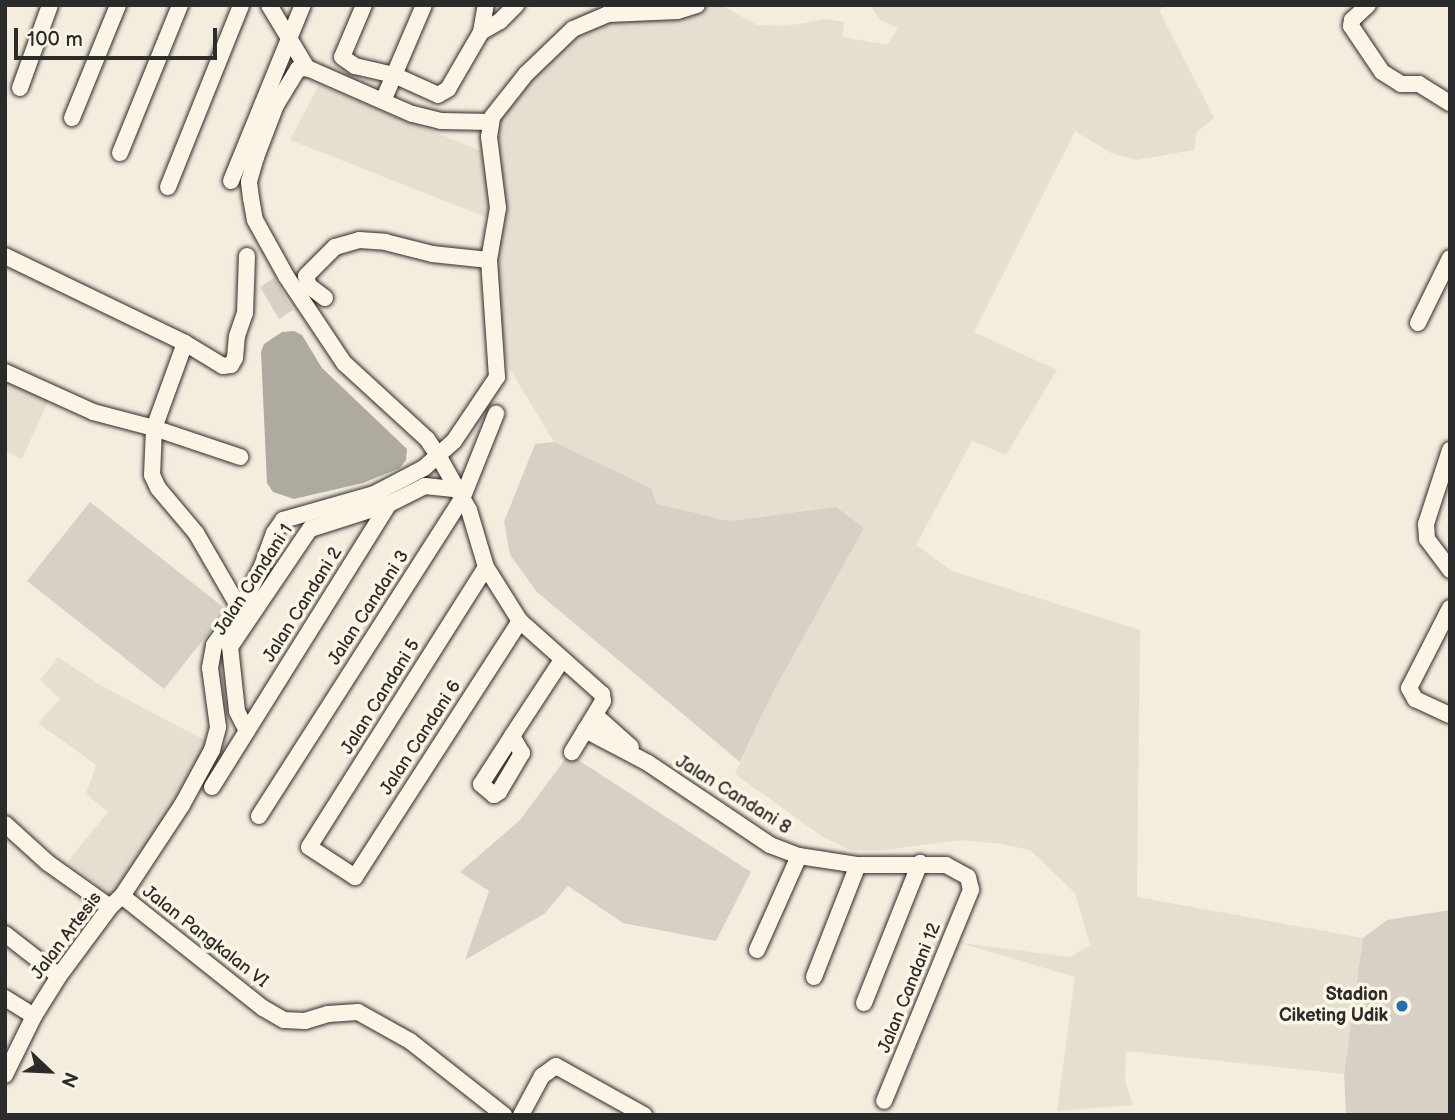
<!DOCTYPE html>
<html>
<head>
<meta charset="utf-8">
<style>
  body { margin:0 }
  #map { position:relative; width:1455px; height:1120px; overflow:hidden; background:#f4edde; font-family:"Balsamiq Sans",sans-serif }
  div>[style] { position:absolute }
  .built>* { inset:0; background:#e5dfd0 }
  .green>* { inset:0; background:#d6d1c4 }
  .water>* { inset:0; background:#afaaa0 }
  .roads { filter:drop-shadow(0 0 2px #2b2b2b) drop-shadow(0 0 2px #2b2b2b) }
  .minor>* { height:16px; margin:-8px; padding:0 8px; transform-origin:8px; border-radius:8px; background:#fcf5e5 }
  .dots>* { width:19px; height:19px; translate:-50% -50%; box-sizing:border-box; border:4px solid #fcf5e5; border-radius:50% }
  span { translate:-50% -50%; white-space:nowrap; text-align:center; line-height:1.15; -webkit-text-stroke:7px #fcf5e5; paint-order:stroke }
  .street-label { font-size:18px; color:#2b2b2b }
  .poi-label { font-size:18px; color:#2b2b2b; font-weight:700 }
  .right { translate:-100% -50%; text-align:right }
  .frame { position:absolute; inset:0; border:7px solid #2b2b2b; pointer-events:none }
  .north { position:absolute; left:14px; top:1036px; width:70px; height:70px; -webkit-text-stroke:5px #fcf5e5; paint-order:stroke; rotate:113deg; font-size:19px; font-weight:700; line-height:28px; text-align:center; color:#2b2b2b }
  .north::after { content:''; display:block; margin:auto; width:24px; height:32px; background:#2b2b2b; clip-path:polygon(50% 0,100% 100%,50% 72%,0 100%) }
  .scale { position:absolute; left:14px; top:28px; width:203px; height:32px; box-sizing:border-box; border:4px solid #2b2b2b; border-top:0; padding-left:9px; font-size:21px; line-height:24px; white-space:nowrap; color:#2b2b2b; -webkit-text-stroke:5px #fcf5e5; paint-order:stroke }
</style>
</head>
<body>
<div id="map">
  <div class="built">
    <i style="clip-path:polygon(601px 5px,721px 5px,757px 25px,786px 26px,826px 19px,844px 22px,842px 37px,887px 45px,898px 28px,880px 20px,870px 5px,1166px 5px,1159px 10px,1214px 118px,1197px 132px,1194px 150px,1137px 160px,1111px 153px,1075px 131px,974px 332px,1057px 370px,1006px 455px,972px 441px,916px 545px,952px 571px,1140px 630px,1137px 897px,1363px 938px,1344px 1074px,1126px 1051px,1125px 1081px,1133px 1105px,1057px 1111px,1075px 977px,961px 943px,1070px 957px,1090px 945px,1075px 893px,1030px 850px,1002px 844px,960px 840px,878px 851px,850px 850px,823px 837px,735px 774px,773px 692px,836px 507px,729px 521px,657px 504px,651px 488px,554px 442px,507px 364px,496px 297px,501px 223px,290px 140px,319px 85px,481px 151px,481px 124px,509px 80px,575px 17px)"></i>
    <i style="clip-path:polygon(5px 378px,50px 397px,22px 459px,5px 451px)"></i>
    <i style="clip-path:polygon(58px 657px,100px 685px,208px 742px,155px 847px,114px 897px,68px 861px,108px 812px,86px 794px,96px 765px,38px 723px,60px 699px,40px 680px)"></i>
  </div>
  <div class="green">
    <i style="clip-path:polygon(274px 278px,293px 310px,279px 319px,260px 287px)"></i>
    <i style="clip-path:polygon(554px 442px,651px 488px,657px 504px,729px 521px,836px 507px,864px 528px,773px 692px,740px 762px,537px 592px,510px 555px,504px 522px,535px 444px)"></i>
    <i style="clip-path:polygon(90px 502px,227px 610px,164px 689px,27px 581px)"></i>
    <i style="clip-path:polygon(569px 754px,751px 872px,716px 941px,623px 923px,568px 886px,544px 914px,465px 960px,489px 891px,460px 872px,520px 820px)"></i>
    <i style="clip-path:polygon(1450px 910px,1450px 1115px,1346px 1115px,1344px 1074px,1363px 938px,1387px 920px)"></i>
  </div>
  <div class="water">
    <i style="clip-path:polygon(294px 331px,302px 335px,322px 368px,407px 449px,406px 460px,400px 468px,363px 483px,294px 499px,273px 492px,267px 483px,261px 352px,264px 344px,282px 332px)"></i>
  </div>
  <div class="roads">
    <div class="minor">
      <i style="left:269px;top:5px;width:74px;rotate:58.9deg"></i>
      <i style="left:364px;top:5px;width:56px;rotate:112.9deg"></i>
      <i style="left:342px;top:57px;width:16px;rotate:35deg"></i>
      <i style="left:355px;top:66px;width:40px;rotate:13deg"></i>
      <i style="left:394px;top:75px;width:48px;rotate:24.4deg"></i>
      <i style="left:438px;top:95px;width:12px;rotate:-31deg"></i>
      <i style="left:448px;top:89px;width:66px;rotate:-59.9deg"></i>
      <i style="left:481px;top:32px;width:22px;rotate:-30deg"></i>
      <i style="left:500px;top:21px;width:23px;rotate:-45deg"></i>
      <i style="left:1368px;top:5px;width:22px;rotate:137deg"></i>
      <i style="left:1352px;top:20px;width:6px;rotate:99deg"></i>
      <i style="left:1351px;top:26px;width:55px;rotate:56deg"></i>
      <i style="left:1382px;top:72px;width:22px;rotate:32deg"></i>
      <i style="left:1401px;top:84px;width:18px"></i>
      <i style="left:1419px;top:84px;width:36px;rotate:32deg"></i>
      <i style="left:481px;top:32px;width:27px;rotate:-80deg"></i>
      <i style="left:20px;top:88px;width:88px;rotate:-70.1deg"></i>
      <i style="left:383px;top:101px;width:104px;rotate:-66.9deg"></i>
      <i style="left:72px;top:118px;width:122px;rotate:-67.8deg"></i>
      <i style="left:491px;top:122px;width:50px;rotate:-178.9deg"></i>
      <i style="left:441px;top:121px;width:30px;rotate:-166deg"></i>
      <i style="left:412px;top:114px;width:115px;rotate:-156.3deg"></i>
      <i style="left:307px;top:68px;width:9px;rotate:174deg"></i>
      <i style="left:298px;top:69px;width:42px;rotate:121.4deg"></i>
      <i style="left:276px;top:105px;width:56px;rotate:111deg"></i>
      <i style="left:256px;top:157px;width:26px;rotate:106deg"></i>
      <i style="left:249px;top:182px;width:16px;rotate:83deg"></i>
      <i style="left:251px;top:198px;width:22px;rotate:80deg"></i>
      <i style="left:255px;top:220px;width:64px;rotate:61deg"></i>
      <i style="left:286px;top:276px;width:105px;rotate:56.3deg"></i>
      <i style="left:344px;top:363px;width:113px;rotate:42.5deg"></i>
      <i style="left:427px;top:439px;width:22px;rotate:56deg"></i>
      <i style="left:439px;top:457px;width:61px;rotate:60.5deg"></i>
      <i style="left:469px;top:510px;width:59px;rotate:73.4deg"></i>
      <i style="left:486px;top:567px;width:64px;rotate:57.8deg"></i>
      <i style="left:520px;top:621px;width:110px;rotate:41.7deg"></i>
      <i style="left:602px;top:694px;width:7px;rotate:82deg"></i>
      <i style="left:603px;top:701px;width:60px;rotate:121.3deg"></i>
      <i style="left:120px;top:153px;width:160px;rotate:-67.9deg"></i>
      <i style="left:231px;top:181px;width:190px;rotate:-67.8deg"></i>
      <i style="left:168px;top:187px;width:196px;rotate:-68.1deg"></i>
      <i style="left:5px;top:256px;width:200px;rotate:25.8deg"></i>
      <i style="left:185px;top:343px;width:44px;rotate:31.2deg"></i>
      <i style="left:223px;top:366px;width:8px;rotate:-7deg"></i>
      <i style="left:231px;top:365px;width:8px;rotate:-60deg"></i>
      <i style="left:235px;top:358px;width:22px;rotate:-85deg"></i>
      <i style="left:237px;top:336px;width:24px;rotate:-71deg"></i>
      <i style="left:245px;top:313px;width:57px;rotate:-88deg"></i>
      <i style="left:325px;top:298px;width:20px;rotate:-143deg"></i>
      <i style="left:309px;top:286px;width:10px;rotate:-107deg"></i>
      <i style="left:306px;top:276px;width:41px;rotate:-45deg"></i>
      <i style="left:335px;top:247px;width:25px;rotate:-16deg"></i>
      <i style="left:359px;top:240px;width:26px;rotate:4deg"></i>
      <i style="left:385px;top:242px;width:49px;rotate:14.3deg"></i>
      <i style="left:432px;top:254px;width:57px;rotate:6deg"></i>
      <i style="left:1418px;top:323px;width:72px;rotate:-63.8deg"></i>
      <i style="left:185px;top:343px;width:90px;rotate:110deg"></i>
      <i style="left:154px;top:428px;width:47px;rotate:92.4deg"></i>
      <i style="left:152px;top:475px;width:14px;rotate:65deg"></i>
      <i style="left:158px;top:488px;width:59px;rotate:49.8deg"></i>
      <i style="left:196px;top:533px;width:88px;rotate:59.9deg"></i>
      <i style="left:5px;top:372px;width:97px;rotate:24.4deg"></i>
      <i style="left:93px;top:412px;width:63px;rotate:14.7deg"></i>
      <i style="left:154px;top:428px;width:91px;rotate:18.6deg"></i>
      <i style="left:1450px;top:450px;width:78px;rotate:108deg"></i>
      <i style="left:1426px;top:524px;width:15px;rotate:86deg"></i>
      <i style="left:1427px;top:539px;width:39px;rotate:53deg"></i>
      <i style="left:486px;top:567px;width:331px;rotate:122.3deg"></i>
      <i style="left:309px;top:847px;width:55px;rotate:33.1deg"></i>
      <i style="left:355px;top:877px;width:305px;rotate:-57.2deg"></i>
      <i style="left:1450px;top:608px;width:90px;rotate:117.1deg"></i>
      <i style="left:1409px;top:688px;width:13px;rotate:61deg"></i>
      <i style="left:1415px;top:699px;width:38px;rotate:25deg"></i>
      <i style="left:595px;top:715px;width:48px;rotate:41.6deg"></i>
      <i style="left:585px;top:730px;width:71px;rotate:27.6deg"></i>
      <i style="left:648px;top:763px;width:147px;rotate:33.9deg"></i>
      <i style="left:770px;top:845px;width:31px;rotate:21deg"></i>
      <i style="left:799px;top:856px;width:60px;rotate:8.7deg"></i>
      <i style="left:858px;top:865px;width:88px"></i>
      <i style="left:946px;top:865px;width:25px;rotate:29deg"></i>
      <i style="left:968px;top:877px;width:13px;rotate:77deg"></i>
      <i style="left:971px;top:890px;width:228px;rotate:112.4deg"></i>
      <i style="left:247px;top:731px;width:22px;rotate:-117deg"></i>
      <i style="left:237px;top:711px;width:64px;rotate:-96.2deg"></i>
      <i style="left:230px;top:647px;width:143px;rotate:-55.9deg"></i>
      <i style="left:310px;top:529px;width:83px;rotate:-17.6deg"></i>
      <i style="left:512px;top:736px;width:20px;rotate:60deg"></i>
      <i style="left:522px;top:753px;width:45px;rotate:120.5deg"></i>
      <i style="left:499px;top:792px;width:6px;rotate:149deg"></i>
      <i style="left:494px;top:795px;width:17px;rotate:-140deg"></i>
      <i style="left:481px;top:784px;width:57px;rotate:-57.1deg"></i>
      <i style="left:512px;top:736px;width:91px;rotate:-56.7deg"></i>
      <i style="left:212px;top:787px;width:334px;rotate:-58deg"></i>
      <i style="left:389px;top:504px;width:40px;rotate:-26.6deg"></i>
      <i style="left:425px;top:486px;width:31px;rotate:6deg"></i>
      <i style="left:259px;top:816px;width:376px;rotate:-57.4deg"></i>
      <i style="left:462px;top:499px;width:92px;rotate:-68.2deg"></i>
      <i style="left:5px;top:824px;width:58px;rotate:42.2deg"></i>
      <i style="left:48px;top:863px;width:76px;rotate:35.4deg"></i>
      <i style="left:122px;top:896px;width:180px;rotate:38.5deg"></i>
      <i style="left:263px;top:1008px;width:24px;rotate:30deg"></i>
      <i style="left:284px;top:1020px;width:21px;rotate:3deg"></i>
      <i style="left:305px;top:1021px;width:24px;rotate:-17deg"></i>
      <i style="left:328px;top:1014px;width:30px;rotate:-4deg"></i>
      <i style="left:358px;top:1012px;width:60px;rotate:29.1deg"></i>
      <i style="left:410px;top:1041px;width:120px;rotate:38.2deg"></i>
      <i style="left:5px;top:934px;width:68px;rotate:37.9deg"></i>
      <i style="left:757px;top:950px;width:103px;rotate:-65.9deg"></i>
      <i style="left:814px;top:977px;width:120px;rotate:-68.6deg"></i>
      <i style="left:5px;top:998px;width:34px;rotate:32deg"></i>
      <i style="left:864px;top:1003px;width:151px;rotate:-68.2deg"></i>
      <i style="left:5px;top:1075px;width:66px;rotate:-63.8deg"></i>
      <i style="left:34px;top:1016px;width:47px;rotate:-58deg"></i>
      <i style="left:59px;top:976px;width:86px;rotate:-53.5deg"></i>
      <i style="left:110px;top:907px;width:16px;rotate:-43deg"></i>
      <i style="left:122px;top:896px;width:109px;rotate:-56.6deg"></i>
      <i style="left:182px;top:805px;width:63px;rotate:-61.4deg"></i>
      <i style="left:212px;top:750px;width:24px;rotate:-75deg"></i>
      <i style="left:218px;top:727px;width:60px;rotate:-97.7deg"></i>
      <i style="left:210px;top:668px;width:23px;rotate:-80deg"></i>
      <i style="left:214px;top:645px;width:44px;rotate:-54.2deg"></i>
      <i style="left:240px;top:609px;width:48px;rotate:-62.9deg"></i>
      <i style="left:262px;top:566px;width:35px;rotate:-70deg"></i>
      <i style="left:274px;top:533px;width:16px;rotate:-55deg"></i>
      <i style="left:283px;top:520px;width:95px;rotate:-15.9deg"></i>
      <i style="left:374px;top:494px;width:56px;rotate:-27.5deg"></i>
      <i style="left:424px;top:468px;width:40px;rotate:-42deg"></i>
      <i style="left:454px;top:441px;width:77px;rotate:-56.1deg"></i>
      <i style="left:497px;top:377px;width:117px;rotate:-93.9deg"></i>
      <i style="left:489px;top:260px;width:53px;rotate:-80.2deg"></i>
      <i style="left:498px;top:208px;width:72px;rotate:-97.2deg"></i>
      <i style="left:489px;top:137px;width:20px;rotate:-81deg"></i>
      <i style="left:492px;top:117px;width:55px;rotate:-51.7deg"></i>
      <i style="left:526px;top:74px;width:65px;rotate:-43.8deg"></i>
      <i style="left:573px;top:29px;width:38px;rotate:-23deg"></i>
      <i style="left:608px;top:14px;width:70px;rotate:-2.5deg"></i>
      <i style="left:678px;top:11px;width:20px;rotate:-18deg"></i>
      <i style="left:521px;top:1115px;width:44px;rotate:-61.7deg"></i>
      <i style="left:542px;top:1076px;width:17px;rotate:-36deg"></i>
      <i style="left:556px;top:1066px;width:101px;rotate:29.1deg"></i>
    </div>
  </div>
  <div class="dots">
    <i style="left:1402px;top:1006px;background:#1f6fb2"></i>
  </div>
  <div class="street-label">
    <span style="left:254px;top:580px;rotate:-57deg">Jalan Candani 1</span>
    <span style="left:303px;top:605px;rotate:-58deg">Jalan Candani 2</span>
    <span style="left:369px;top:608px;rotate:-57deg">Jalan Candani 3</span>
    <span style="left:381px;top:697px;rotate:-58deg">Jalan Candani 5</span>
    <span style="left:421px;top:738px;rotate:-57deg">Jalan Candani 6</span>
    <span style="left:733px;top:795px;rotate:32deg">Jalan Candani 8</span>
    <span style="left:67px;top:936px;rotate:-53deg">Jalan Artesis</span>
    <span style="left:205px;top:937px;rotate:38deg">Jalan Pangkalan VI</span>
    <span style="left:910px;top:988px;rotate:-68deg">Jalan Candani 12</span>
  </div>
  <div class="poi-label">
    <span class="right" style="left:1388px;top:1006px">Stadion<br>Ciketing Udik</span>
  </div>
  <div class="frame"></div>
  <div class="north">N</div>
  <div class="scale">100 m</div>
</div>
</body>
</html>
